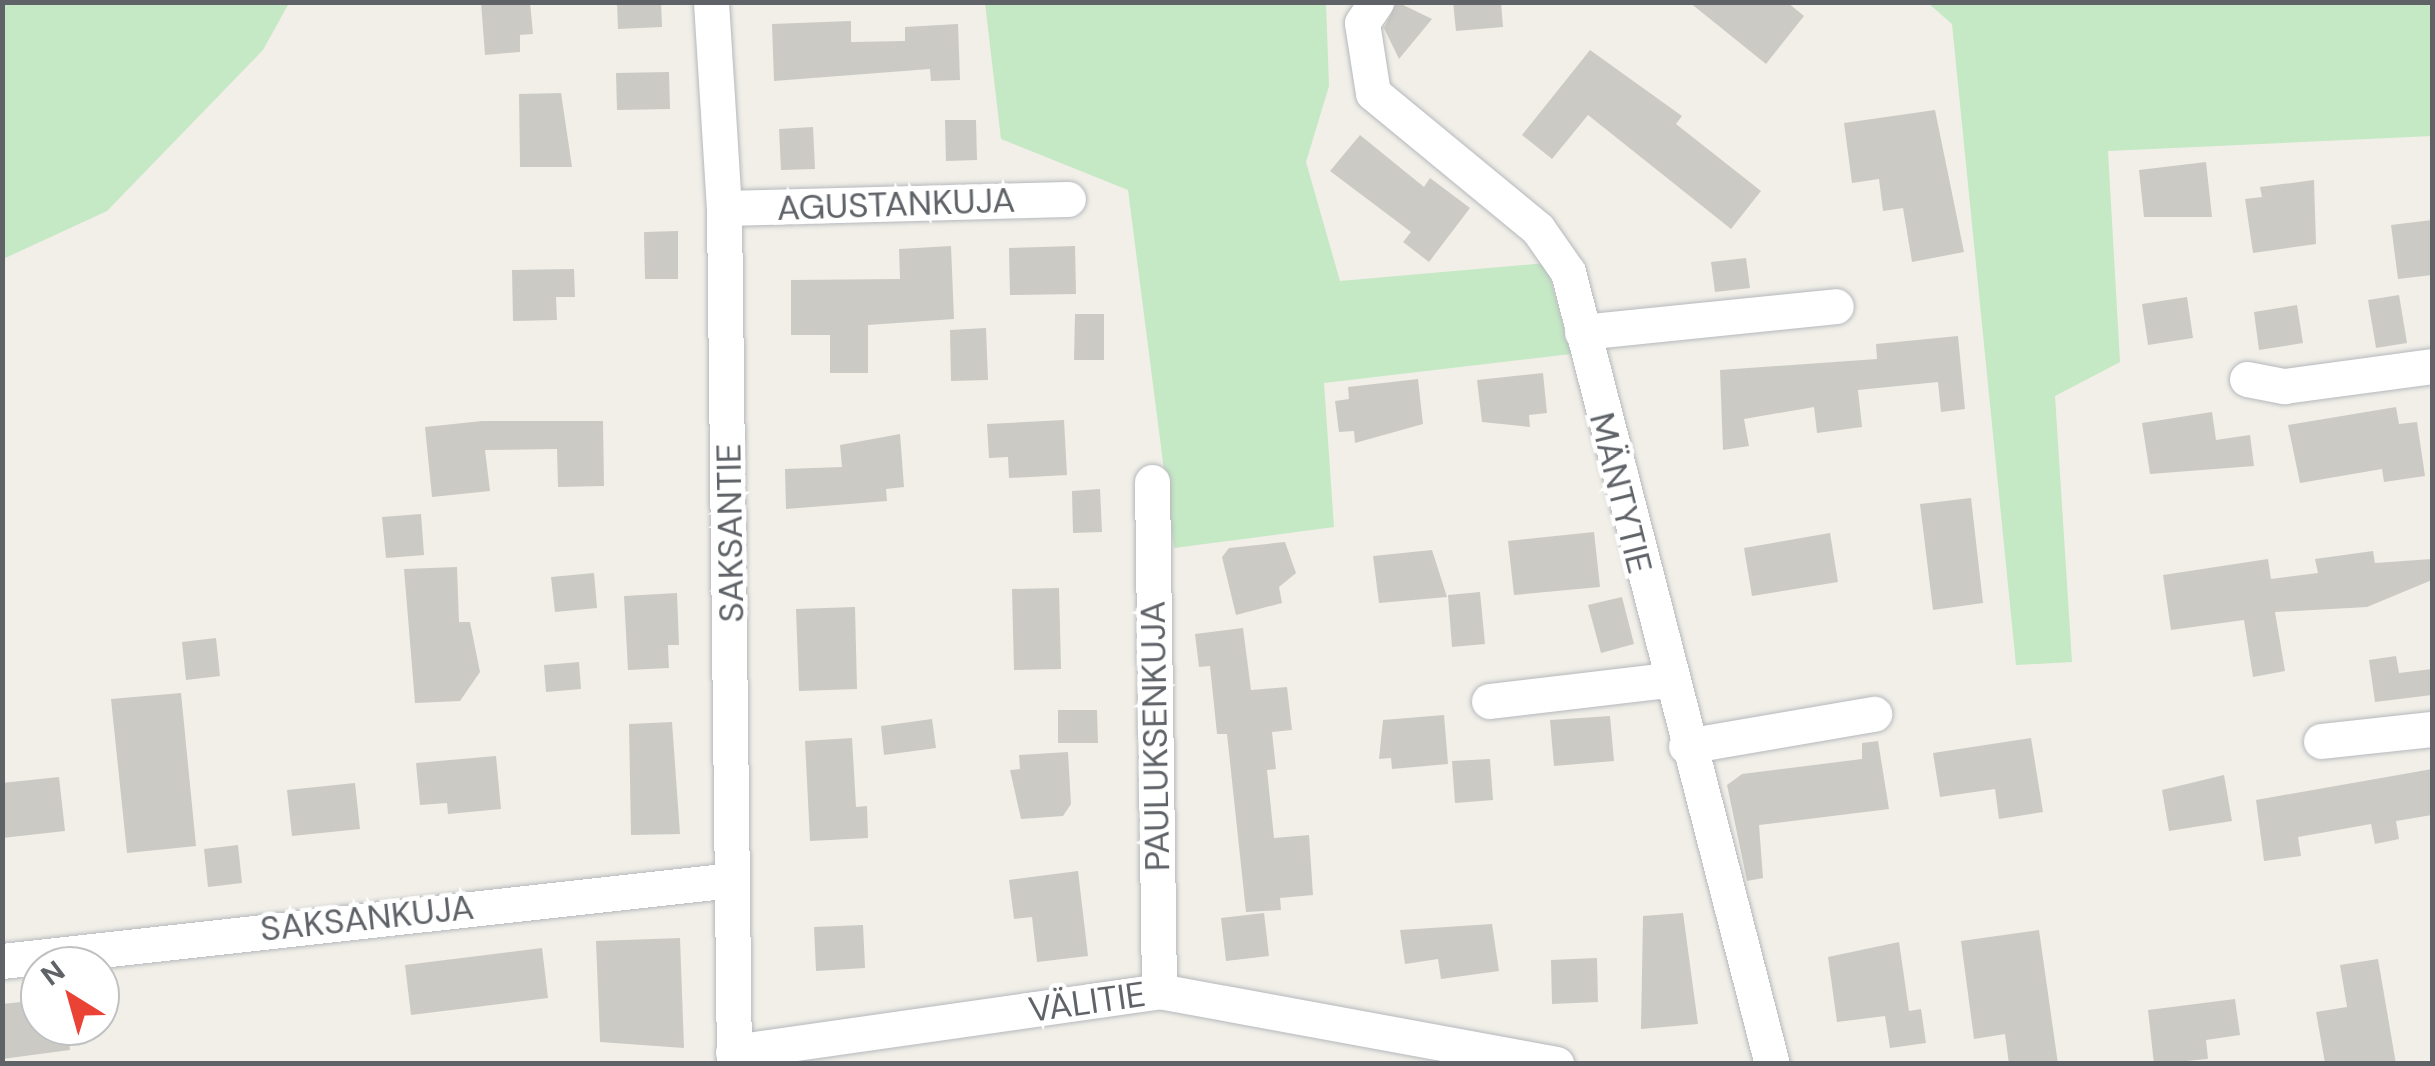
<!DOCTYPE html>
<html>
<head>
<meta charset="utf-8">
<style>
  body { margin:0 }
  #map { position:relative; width:2435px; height:1066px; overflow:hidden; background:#f1efe8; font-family:"DM Sans",sans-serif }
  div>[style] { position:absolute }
  .green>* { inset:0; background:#c5e8c5 }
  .building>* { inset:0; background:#cccac5 }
  .roads { filter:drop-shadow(0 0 2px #b5b8bc) drop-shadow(0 0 2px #b5b8bc) }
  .street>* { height:35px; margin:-17.5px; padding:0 17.5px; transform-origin:17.5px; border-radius:17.5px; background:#fff }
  span { translate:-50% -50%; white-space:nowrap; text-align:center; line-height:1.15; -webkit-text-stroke:9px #fff; paint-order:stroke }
  .street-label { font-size:35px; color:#5f6368 }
  .frame { position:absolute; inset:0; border:5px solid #5f6368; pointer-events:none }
  .north { position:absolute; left:20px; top:946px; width:100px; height:100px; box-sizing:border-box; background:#fff; border:2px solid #bfc1c3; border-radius:50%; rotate:323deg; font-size:28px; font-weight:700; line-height:40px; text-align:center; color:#5f6368 }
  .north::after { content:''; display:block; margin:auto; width:35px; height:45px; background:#ea4335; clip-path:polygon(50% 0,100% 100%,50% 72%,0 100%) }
</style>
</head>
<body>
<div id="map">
  <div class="green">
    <i style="clip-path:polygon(2px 3px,3px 2px,289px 3px,263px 50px,107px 211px,3px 259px)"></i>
    <i style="clip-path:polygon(985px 3px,1326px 3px,1329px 86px,1306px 162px,1340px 281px,1546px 263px,1571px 354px,1324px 383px,1334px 527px,1174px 548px,1128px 190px,1001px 139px)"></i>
    <i style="clip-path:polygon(1928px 3px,2432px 3px,2432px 136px,2108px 151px,2120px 362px,2055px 396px,2072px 662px,2016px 665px,1952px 24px)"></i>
  </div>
  <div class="building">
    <i style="clip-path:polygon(481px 2px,530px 2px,533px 34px,520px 35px,520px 52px,485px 55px)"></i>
    <i style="clip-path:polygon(617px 2px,661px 2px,662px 27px,618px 29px)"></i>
    <i style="clip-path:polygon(1397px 2px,1432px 19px,1399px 59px,1384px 28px)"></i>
    <i style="clip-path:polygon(1453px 2px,1501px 2px,1503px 27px,1456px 31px)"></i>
    <i style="clip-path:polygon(1689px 2px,1787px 2px,1804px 16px,1766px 64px)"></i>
    <i style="clip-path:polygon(851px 21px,851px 42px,905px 41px,905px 27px,958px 24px,960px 80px,931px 81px,930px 69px,774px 81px,772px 24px)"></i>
    <i style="clip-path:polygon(1590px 50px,1682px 116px,1676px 124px,1761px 191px,1731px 229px,1588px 115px,1552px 159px,1522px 135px)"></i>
    <i style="clip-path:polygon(669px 72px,670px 109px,617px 110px,616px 73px)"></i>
    <i style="clip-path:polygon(561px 93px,572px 167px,520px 167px,519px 94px)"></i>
    <i style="clip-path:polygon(1935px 110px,1964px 252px,1912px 262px,1903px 208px,1883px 211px,1879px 179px,1852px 183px,1844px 123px)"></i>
    <i style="clip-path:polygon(945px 120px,976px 120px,977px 160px,946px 161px)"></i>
    <i style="clip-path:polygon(813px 127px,815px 169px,781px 170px,779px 129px)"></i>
    <i style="clip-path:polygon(1360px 135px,1424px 187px,1430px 178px,1470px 208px,1429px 262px,1403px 242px,1411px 232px,1330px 171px)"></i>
    <i style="clip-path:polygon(2206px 162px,2212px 217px,2144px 217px,2139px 170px)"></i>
    <i style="clip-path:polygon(2314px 180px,2316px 244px,2253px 253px,2245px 199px,2262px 197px,2260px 187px)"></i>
    <i style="clip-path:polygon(2432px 220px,2432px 275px,2398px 279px,2391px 225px)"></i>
    <i style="clip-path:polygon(678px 231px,678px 279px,645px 279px,644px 232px)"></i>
    <i style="clip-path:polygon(951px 246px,954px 319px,868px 325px,868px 373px,830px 373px,830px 335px,791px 335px,791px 280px,900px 279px,899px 249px)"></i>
    <i style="clip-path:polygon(1075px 246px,1076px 294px,1010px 295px,1009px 248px)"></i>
    <i style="clip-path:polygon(1746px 258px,1750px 288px,1715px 292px,1711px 262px)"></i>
    <i style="clip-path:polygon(574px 269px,575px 297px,556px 297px,557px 320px,513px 321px,512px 270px)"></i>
    <i style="clip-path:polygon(2399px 295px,2407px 343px,2376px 348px,2368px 300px)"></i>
    <i style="clip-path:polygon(2187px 297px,2193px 338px,2148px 345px,2142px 304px)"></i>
    <i style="clip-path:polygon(2297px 305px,2303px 343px,2259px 350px,2254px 312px)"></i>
    <i style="clip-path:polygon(1075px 314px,1104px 314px,1104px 360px,1074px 360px)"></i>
    <i style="clip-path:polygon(986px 328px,988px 380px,951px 381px,950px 330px)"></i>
    <i style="clip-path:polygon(1958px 336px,1965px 409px,1941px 412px,1938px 382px,1858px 390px,1862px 427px,1817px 433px,1814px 407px,1744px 419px,1749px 446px,1723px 450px,1720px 370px,1877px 359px,1876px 344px)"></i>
    <i style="clip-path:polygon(1543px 373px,1547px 413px,1529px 415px,1530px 427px,1482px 422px,1477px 380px)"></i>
    <i style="clip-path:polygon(1418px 379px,1423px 424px,1355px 443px,1354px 431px,1339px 432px,1335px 401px,1349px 399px,1348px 387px)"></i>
    <i style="clip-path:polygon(2396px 407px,2399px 424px,2417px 422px,2425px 476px,2384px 482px,2382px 469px,2300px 483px,2288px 425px)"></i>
    <i style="clip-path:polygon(2212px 412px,2216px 440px,2250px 435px,2254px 466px,2150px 474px,2142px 423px)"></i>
    <i style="clip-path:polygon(1064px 420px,1067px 475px,1009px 478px,1008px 457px,989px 458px,987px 424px)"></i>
    <i style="clip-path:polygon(482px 421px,603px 421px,604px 486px,558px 487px,557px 449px,485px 450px,490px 491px,432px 497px,425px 427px)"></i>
    <i style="clip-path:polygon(900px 434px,904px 487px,886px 489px,887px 501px,786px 509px,785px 469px,842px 467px,840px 445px)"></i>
    <i style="clip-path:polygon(1100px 489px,1102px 532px,1073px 533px,1072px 491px)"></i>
    <i style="clip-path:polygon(1971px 498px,1983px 603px,1933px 610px,1920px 504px)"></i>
    <i style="clip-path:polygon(421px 514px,424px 555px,386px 558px,382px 517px)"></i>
    <i style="clip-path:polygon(1594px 532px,1600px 587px,1514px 595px,1508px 541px)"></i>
    <i style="clip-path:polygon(1830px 533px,1838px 582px,1752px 596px,1744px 548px)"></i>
    <i style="clip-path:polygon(1285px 542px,1296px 573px,1279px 587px,1282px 603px,1236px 615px,1222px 557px,1229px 548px)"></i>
    <i style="clip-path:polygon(1432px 550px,1447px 597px,1379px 603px,1373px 556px)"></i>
    <i style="clip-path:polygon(2373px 551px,2375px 563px,2432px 559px,2432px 580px,2367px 607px,2275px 612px,2285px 671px,2253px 677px,2244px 620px,2171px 630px,2163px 575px,2268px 559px,2271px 579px,2318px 573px,2315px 559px)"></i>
    <i style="clip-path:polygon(457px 567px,459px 622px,470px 622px,480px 672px,460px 701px,415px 703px,404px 569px)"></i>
    <i style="clip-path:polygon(594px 573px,597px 608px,555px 612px,551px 577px)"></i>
    <i style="clip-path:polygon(1059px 588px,1061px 669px,1014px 670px,1012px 589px)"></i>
    <i style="clip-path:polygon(1480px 592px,1485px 644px,1452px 647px,1448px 595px)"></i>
    <i style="clip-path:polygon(677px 593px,679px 645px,668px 645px,669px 668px,628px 670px,624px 596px)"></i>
    <i style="clip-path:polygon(1622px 597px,1634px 644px,1601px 653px,1588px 605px)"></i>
    <i style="clip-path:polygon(855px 607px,857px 689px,799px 691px,796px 609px)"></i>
    <i style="clip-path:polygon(1243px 628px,1251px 690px,1287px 687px,1292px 730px,1272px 732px,1276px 769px,1267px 770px,1274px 838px,1309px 835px,1313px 895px,1280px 898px,1281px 910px,1246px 912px,1227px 734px,1217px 734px,1210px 666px,1199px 667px,1195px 634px)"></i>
    <i style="clip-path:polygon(216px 638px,220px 676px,186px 680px,182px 642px)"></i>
    <i style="clip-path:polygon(2396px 656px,2399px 673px,2432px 669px,2432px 695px,2375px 702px,2369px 660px)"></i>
    <i style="clip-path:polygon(579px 662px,581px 689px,546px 692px,544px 665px)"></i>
    <i style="clip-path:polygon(181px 693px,196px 846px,127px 853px,111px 699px)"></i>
    <i style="clip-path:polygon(1058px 710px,1097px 710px,1098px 743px,1058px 743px)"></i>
    <i style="clip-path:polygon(1444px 715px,1448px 764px,1392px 769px,1391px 758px,1379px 759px,1383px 720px)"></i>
    <i style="clip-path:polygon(1610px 716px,1614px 761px,1554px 766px,1550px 720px)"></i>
    <i style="clip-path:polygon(932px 719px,936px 748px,884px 755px,881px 726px)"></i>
    <i style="clip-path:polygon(672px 722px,680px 834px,631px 835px,629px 724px)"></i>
    <i style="clip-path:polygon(852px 738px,856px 807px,867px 806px,868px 838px,810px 841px,805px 741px)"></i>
    <i style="clip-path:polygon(2031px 738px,2043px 812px,1999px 819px,1995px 789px,1940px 797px,1933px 753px)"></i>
    <i style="clip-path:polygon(1878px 741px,1889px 809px,1759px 825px,1763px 878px,1747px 881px,1727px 785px,1742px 774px,1862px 759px,1862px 743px)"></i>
    <i style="clip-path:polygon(1068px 752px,1071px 804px,1063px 816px,1021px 819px,1010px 770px,1020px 769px,1019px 755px)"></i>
    <i style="clip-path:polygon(496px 756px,501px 809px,448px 814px,447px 803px,420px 805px,416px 763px)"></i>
    <i style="clip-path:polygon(1490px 759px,1493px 800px,1455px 803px,1452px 761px)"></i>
    <i style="clip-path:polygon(2432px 769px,2432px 815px,2396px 821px,2399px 839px,2375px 844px,2371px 824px,2298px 837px,2301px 856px,2264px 861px,2256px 800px)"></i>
    <i style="clip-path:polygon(2224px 775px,2232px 821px,2169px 831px,2162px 790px)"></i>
    <i style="clip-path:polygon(59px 777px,65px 831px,2px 838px,2px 783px)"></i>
    <i style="clip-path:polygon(355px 783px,360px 829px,292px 836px,287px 790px)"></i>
    <i style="clip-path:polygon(238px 845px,242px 883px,208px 887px,204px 849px)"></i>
    <i style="clip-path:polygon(1078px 871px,1088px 956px,1037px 962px,1032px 917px,1014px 919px,1009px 880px)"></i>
    <i style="clip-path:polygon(1264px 913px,1269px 956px,1226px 961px,1221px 918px)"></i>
    <i style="clip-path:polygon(1683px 913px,1698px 1024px,1641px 1029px,1643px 916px)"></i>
    <i style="clip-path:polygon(1492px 924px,1499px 971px,1441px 979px,1438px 959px,1405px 964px,1400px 930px)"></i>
    <i style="clip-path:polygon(863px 925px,865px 968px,816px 971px,814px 927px)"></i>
    <i style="clip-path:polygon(2039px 930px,2058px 1064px,2009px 1064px,2005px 1034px,1974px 1039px,1961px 941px)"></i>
    <i style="clip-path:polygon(680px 938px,684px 1048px,600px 1042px,596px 941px)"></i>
    <i style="clip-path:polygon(1899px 942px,1909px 1011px,1921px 1009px,1926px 1043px,1890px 1048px,1885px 1016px,1837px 1022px,1828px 957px)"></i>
    <i style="clip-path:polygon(542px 948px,548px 998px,411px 1015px,405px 965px)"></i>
    <i style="clip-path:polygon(1597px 958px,1598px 1002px,1552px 1004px,1551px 960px)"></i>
    <i style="clip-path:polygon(2378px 959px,2396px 1064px,2325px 1063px,2316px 1012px,2347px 1007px,2340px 965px)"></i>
    <i style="clip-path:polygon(2235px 999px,2240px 1035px,2206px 1040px,2208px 1059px,2154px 1064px,2148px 1010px)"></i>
    <i style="clip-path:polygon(40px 1000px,40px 1026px,68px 1026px,70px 1050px,2px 1059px,2px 1004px)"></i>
  </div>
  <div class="roads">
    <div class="street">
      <i style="left:711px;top:2px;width:206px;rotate:86.4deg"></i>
      <i style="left:724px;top:208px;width:856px;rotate:89.33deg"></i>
      <i style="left:1376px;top:2px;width:25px;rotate:124deg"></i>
      <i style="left:1362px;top:23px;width:71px;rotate:81.1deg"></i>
      <i style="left:1373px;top:93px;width:214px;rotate:39.5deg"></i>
      <i style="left:1538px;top:229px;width:52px;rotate:55.1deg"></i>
      <i style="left:1568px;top:272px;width:818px;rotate:75.56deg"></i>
      <i style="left:724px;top:208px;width:344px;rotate:-1.5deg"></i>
      <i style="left:1582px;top:332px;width:255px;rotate:-5.8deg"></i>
      <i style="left:2247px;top:379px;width:38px;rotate:11deg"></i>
      <i style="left:2284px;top:386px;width:149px;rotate:-7.7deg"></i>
      <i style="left:1152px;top:482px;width:509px;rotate:89.21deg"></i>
      <i style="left:1489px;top:701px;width:180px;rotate:-6.7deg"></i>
      <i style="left:2321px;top:741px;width:112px;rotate:-6.2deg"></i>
      <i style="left:1686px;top:746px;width:191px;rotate:-9.7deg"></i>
      <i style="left:2px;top:961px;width:734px;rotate:-6.33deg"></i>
      <i style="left:733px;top:1052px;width:430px;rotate:-8.1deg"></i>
      <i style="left:1159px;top:991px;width:404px;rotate:10.4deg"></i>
    </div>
  </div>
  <div class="street-label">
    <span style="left:896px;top:204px;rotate:-2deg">AGUSTANKUJA</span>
    <span style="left:1621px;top:493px;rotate:76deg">MÄNTYTIE</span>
    <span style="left:730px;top:533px;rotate:-91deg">SAKSANTIE</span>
    <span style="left:1155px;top:736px;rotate:-91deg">PAULUKSENKUJA</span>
    <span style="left:367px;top:918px;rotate:-6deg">SAKSANKUJA</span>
    <span style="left:1087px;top:1002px;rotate:-8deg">VÄLITIE</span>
  </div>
  <div class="frame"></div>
  <div class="north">N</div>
</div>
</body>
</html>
